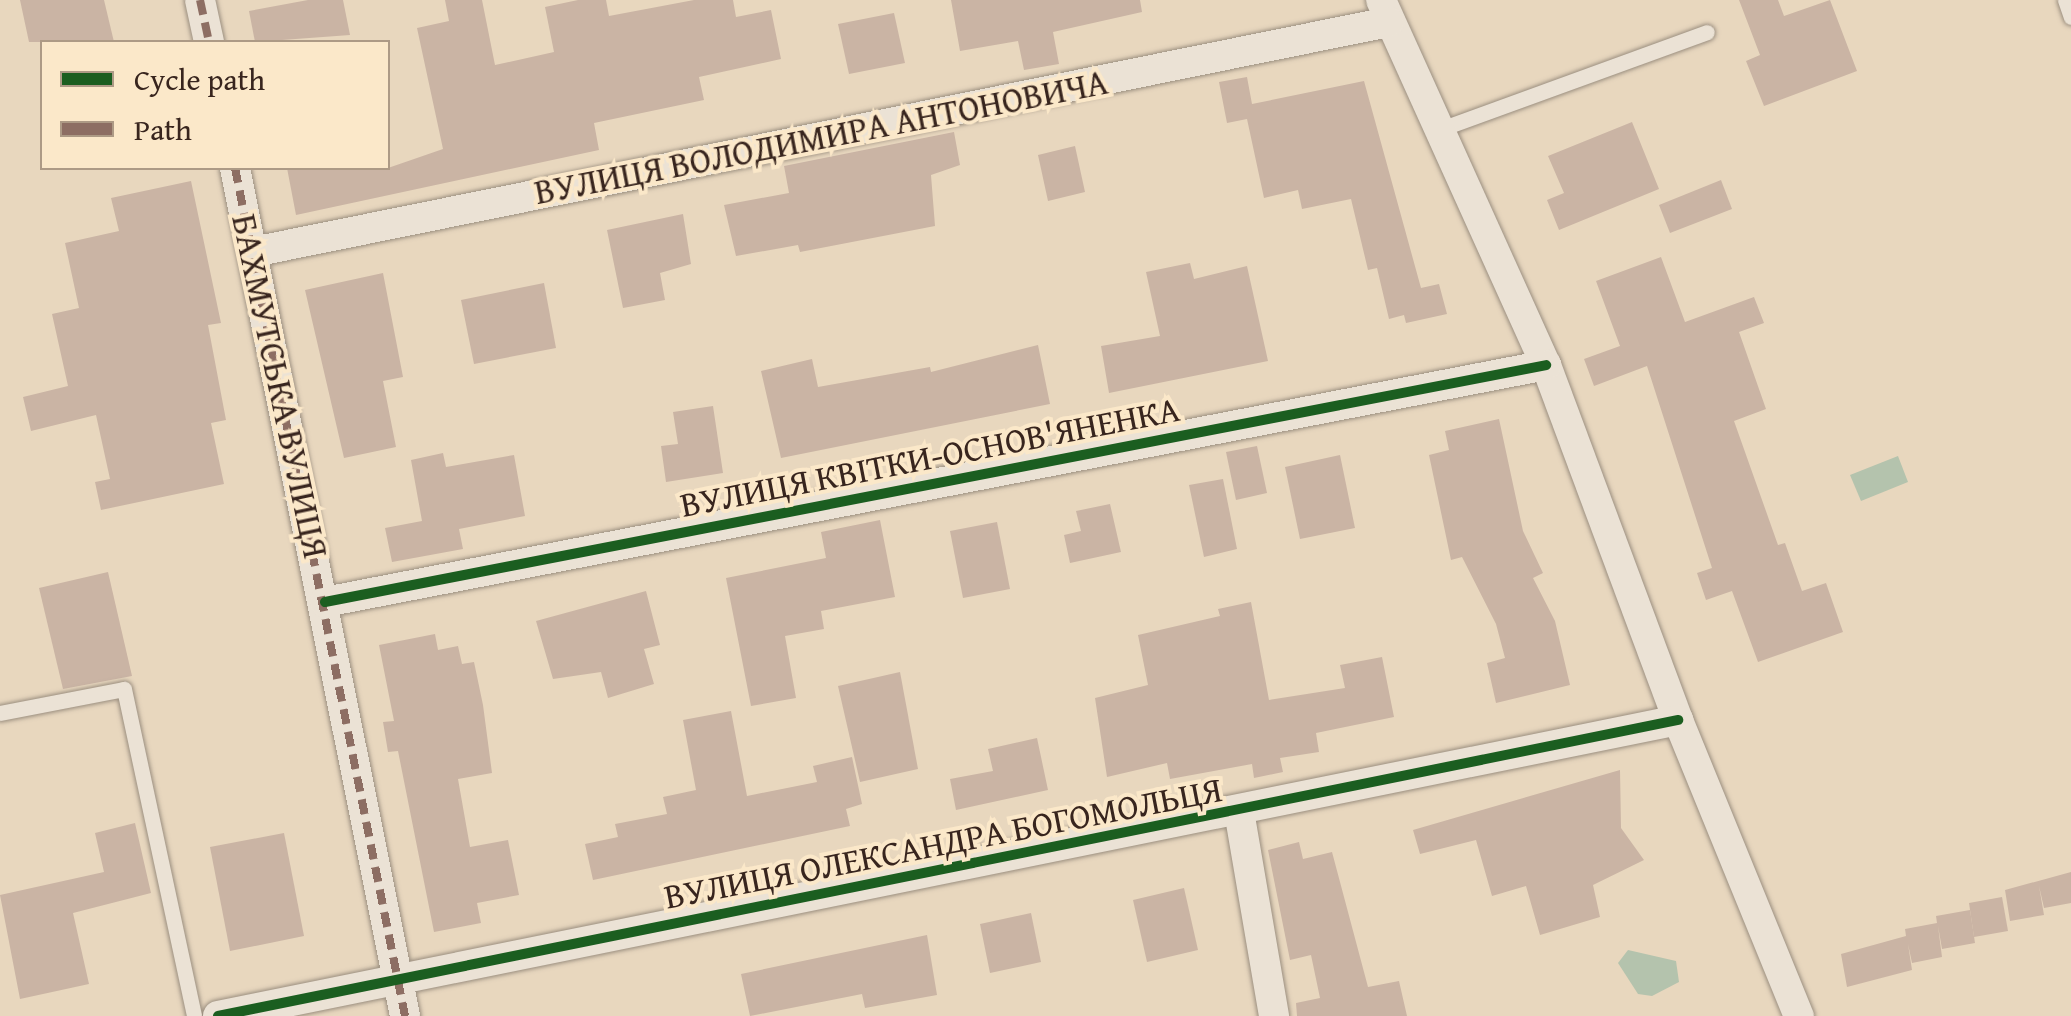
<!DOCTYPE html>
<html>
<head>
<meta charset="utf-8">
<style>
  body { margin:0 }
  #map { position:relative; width:2071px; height:1016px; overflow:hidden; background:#e8d7be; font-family:"Gentium Book Plus",serif }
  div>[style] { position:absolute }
  .water>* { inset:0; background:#b4c3ad }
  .building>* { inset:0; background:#cab4a4 }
  .roads { filter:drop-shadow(0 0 2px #9b8f80) drop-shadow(0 0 2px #9b8f80) }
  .service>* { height:15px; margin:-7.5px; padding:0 7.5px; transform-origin:7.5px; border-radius:7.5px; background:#ebe2d5 }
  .minor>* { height:30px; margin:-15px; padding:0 15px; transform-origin:15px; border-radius:15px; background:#ebe2d5 }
  .quiet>* { height:8px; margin-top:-4px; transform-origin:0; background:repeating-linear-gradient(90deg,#8d6e63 0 15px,transparent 0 23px) }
  .cycleway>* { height:10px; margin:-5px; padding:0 5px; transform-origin:5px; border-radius:5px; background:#1b5e20 }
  span { translate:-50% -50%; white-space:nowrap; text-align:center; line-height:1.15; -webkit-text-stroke:8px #fbe8c9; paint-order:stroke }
  .street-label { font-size:35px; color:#38251e }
  .legend { position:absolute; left:40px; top:40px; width:350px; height:130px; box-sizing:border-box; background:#fbe8c9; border:2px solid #ad9a85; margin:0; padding:12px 18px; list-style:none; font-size:30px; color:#38251e }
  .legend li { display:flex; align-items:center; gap:20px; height:50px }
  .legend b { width:50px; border:2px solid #ad9a85 }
</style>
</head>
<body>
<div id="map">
  <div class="water">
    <i style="clip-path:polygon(1898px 456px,1908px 482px,1861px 501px,1850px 475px)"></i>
    <i style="clip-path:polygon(1628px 950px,1676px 961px,1679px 982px,1652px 996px,1638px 994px,1618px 963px)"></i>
  </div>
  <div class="building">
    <i style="clip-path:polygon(20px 0,104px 0,114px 42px,29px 42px)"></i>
    <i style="clip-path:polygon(308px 0,343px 0,350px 35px,255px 42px,249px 11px)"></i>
    <i style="clip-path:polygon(445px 0,482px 0,495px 65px,554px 52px,545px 7px,578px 0,606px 0,609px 16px,694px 0,733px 0,736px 17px,771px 10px,781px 59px,699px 77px,704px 100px,594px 123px,599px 150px,296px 215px,287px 168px,388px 168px,443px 149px,417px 28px,449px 21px)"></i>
    <i style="clip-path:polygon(951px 0,1140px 0,1142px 12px,1053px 32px,1059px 64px,1024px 70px,1018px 41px,960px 51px)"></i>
    <i style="clip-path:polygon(1739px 0,1778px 0,1784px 16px,1830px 0,1857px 71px,1764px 106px,1746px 61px,1760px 55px)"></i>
    <i style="clip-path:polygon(894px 13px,905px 63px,849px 74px,838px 24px)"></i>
    <i style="clip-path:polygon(1247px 77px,1252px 104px,1364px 81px,1421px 288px,1439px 284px,1447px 314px,1406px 323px,1404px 315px,1389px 319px,1377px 268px,1368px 270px,1351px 199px,1302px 209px,1298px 190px,1264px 198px,1247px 119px,1227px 123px,1219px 82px)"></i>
    <i style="clip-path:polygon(1632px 122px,1659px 189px,1559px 230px,1547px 200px,1564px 193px,1548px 156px)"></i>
    <i style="clip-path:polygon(954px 132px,960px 165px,931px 175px,935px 226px,800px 252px,798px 245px,736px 256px,724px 205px,789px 193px,784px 166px)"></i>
    <i style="clip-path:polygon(1075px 146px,1085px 192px,1048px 201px,1038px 155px)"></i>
    <i style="clip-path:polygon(1721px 180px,1732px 209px,1670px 233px,1659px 205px)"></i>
    <i style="clip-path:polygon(191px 181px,221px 323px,208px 325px,226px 420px,211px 423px,224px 484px,101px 510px,95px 482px,110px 479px,96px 415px,31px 431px,23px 397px,68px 386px,52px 314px,79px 308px,65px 243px,119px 231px,111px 198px)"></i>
    <i style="clip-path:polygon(683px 214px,691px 264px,660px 273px,665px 300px,623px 308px,607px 230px)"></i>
    <i style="clip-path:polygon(1661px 257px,1685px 322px,1754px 297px,1764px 323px,1739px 332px,1766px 409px,1734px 421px,1778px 545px,1785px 543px,1802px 591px,1826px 583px,1843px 632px,1758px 662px,1732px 591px,1706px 600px,1697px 573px,1712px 568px,1647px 366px,1594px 386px,1584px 359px,1620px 346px,1596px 281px)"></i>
    <i style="clip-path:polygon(1190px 263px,1194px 279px,1247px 266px,1268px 361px,1109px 393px,1101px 346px,1160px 336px,1146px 272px)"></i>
    <i style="clip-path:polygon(383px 273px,403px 377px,383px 381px,396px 447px,344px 458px,305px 290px)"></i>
    <i style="clip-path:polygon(544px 283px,556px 348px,474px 364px,461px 300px)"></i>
    <i style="clip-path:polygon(1038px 345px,1050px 404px,781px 458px,761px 371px,812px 359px,818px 387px,930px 367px,931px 372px)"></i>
    <i style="clip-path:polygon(713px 406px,723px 473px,666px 482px,661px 446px,678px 444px,673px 412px)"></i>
    <i style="clip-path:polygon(1499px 419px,1523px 531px,1543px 573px,1533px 578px,1555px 621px,1570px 685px,1496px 703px,1487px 663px,1505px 658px,1496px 624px,1462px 557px,1451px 560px,1429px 455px,1449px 450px,1445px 431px)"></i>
    <i style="clip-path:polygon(1257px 446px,1267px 493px,1236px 500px,1226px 452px)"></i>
    <i style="clip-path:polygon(443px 453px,446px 467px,514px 455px,525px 516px,459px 529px,463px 549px,392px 562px,385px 528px,422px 521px,411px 460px)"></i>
    <i style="clip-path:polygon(1340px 455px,1355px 528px,1300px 539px,1285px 467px)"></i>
    <i style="clip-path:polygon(1223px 479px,1237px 549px,1204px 557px,1189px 485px)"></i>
    <i style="clip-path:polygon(1110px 504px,1121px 552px,1070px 563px,1064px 535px,1081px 531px,1076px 511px)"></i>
    <i style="clip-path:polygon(880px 520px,895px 597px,821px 611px,824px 629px,785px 636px,796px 698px,751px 706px,726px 578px,826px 558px,821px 532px)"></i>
    <i style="clip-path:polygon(997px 522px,1010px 589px,963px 598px,950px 531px)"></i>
    <i style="clip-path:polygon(108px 572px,132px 676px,63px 689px,39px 588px)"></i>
    <i style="clip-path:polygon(646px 591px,660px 645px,644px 649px,654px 684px,608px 698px,601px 672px,553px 679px,536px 621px)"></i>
    <i style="clip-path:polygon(1251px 602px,1269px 700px,1345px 688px,1340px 665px,1382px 657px,1394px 717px,1316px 733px,1319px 752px,1280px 758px,1283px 772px,1254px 778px,1252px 764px,1170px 779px,1167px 763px,1107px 777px,1095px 698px,1148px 685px,1138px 635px,1220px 616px,1218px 609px)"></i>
    <i style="clip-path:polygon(435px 634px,438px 650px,458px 646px,462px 664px,474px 662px,483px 705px,492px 773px,458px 779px,470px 847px,508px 840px,519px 895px,477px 903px,481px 923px,434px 932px,398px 751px,388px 752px,383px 722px,394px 721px,379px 645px)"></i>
    <i style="clip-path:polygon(900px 672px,918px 769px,860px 782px,838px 686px)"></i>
    <i style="clip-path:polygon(731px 711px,747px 796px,817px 782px,813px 766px,852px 757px,862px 804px,846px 809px,850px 826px,593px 880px,585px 844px,618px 837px,615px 824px,667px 814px,663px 797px,696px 790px,683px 720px)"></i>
    <i style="clip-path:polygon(1037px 738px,1048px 790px,956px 810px,950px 779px,993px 771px,988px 749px)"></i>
    <i style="clip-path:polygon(1620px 770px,1621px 828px,1644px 860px,1593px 885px,1600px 917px,1540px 935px,1526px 886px,1492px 896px,1476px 840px,1420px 854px,1413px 830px)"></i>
    <i style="clip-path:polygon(135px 823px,151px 893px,73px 913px,89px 984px,20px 999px,0 895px,104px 872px,95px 833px)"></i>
    <i style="clip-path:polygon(284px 833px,304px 936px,230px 951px,210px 847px)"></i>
    <i style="clip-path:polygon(1299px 842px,1303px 859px,1332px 852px,1368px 987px,1399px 981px,1407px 1016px,1297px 1016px,1296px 1003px,1320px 998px,1311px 955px,1290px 960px,1268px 850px)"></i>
    <i style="clip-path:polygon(2071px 872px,2071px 903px,2044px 908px,2039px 886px,2044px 915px,2010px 921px,2005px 890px)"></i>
    <i style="clip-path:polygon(1184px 888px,1198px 950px,1147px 962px,1133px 900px)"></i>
    <i style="clip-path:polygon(2002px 897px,2008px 931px,1974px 937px,1969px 903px)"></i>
    <i style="clip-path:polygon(1970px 910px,1975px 943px,1942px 949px,1938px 926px,1942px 957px,1912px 963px,1908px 944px,1912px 970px,1847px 987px,1841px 954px,1906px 936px,1905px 929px,1937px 923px,1936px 916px)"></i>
    <i style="clip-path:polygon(1031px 913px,1041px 962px,990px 973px,980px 924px)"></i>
    <i style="clip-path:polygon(927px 935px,937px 995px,865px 1008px,862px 994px,750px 1016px,741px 974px)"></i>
  </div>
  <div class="roads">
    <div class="service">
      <i style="left:2065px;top:0;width:18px;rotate:71deg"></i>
      <i style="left:1438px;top:130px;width:286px;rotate:-20deg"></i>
      <i style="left:0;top:713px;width:126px;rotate:-11deg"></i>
      <i style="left:124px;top:689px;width:334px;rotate:77.9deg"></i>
    </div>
    <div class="minor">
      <i style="left:200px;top:0;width:43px;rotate:77.9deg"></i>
      <i style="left:1381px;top:0;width:401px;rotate:65.7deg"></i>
      <i style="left:1546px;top:365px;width:379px;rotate:69.6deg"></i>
      <i style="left:1678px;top:720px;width:320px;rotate:67.8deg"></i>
      <i style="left:235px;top:168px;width:865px;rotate:78.66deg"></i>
      <i style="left:253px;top:252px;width:1159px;rotate:-11.45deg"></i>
      <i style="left:325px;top:602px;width:1244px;rotate:-10.98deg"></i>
      <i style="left:1239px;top:811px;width:208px;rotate:80.3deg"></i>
      <i style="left:218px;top:1016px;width:1490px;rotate:-11.46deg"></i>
    </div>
  </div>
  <div class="quiet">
    <i style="left:200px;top:0;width:43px;rotate:77.9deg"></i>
    <i style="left:235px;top:168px;width:865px;rotate:78.66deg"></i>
  </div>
  <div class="cycleway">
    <i style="left:325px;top:602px;width:1244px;rotate:-10.98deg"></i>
    <i style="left:218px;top:1016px;width:1490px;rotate:-11.46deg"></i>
  </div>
  <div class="street-label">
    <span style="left:821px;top:137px;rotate:-11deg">ВУЛИЦЯ ВОЛОДИМИРА АНТОНОВИЧА</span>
    <span style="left:280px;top:386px;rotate:78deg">БАХМУТСЬКА ВУЛИЦЯ</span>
    <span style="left:930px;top:457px;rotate:-11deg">ВУЛИЦЯ КВІТКИ-ОСНОВ'ЯНЕНКА</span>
    <span style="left:943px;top:843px;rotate:-11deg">ВУЛИЦЯ ОЛЕКСАНДРА БОГОМОЛЬЦЯ</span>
  </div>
  <ul class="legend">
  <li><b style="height:12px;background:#1b5e20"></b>Cycle path</li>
  <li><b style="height:12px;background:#8d6e63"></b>Path</li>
  </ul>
</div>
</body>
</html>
